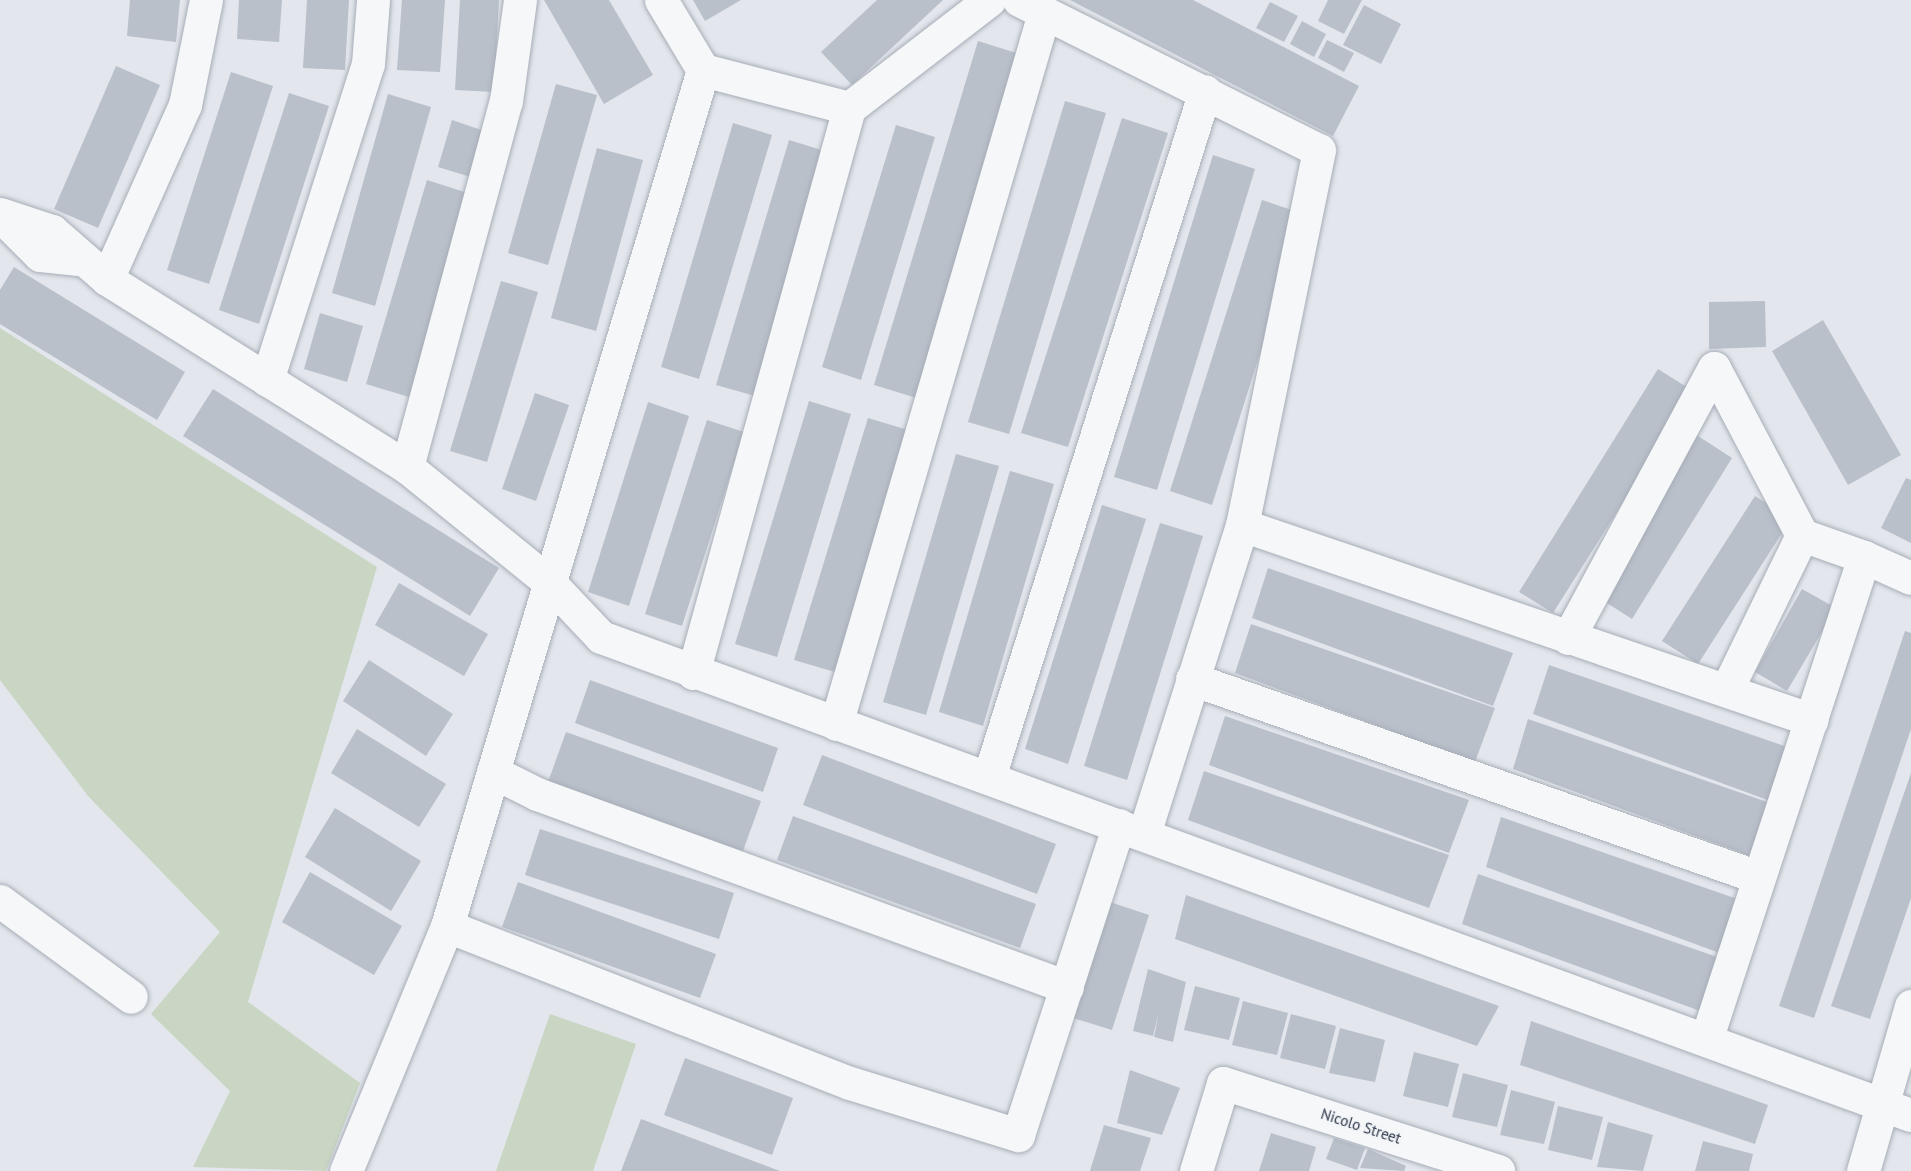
<!DOCTYPE html>
<html>
<head>
<meta charset="utf-8">
<style>
  body { margin:0 }
  #map { position:relative; width:1911px; height:1171px; overflow:hidden; background:#e3e6ec; font-family:"PT Sans",sans-serif }
  div>[style] { position:absolute }
  .green>* { inset:0; background:#c9d6c3 }
  .building>* { inset:0; background:#b9c0ca }
  .roads { filter:drop-shadow(0 0 2px #a7adb7) drop-shadow(0 0 2px #a7adb7) }
  .street>* { height:33px; margin:-16.5px; padding:0 16.5px; transform-origin:16.5px; border-radius:16.5px; background:#f6f7f9 }
  span { translate:-50% -50%; white-space:nowrap; text-align:center; line-height:1.15; -webkit-text-stroke:4.5px #f3f5f9; paint-order:stroke }
  .street-label { font-size:15px; color:#293445 }
</style>
</head>
<body>
<div id="map">
  <div class="green">
    <i style="clip-path:polygon(0 328px,377px 567px,248px 1002px,360px 1083px,326px 1171px,193px 1167px,230px 1091px,151px 1014px,220px 932px,88px 796px,0 680px)"></i>
    <i style="clip-path:polygon(550px 1014px,636px 1044px,593px 1171px,496px 1171px)"></i>
  </div>
  <div class="building">
    <i style="clip-path:polygon(130px 0,180px 0,176px 42px,127px 36px)"></i>
    <i style="clip-path:polygon(239px 0,282px 0,279px 42px,237px 39px)"></i>
    <i style="clip-path:polygon(307px 0,349px 0,345px 70px,303px 68px)"></i>
    <i style="clip-path:polygon(402px 0,445px 0,440px 72px,397px 70px)"></i>
    <i style="clip-path:polygon(460px 0,499px 0,494px 92px,455px 90px)"></i>
    <i style="clip-path:polygon(544px 0,609px 0,653px 75px,604px 104px)"></i>
    <i style="clip-path:polygon(693px 0,741px 0,705px 21px)"></i>
    <i style="clip-path:polygon(877px 0,943px 0,852px 85px,821px 52px)"></i>
    <i style="clip-path:polygon(1070px 0,1193px 0,1359px 86px,1333px 136px)"></i>
    <i style="clip-path:polygon(1328px 0,1362px 0,1344px 34px,1318px 21px)"></i>
    <i style="clip-path:polygon(1270px 2px,1298px 16px,1284px 42px,1256px 28px)"></i>
    <i style="clip-path:polygon(1364px 5px,1401px 24px,1381px 64px,1343px 45px)"></i>
    <i style="clip-path:polygon(1302px 21px,1326px 34px,1314px 57px,1290px 44px)"></i>
    <i style="clip-path:polygon(1327px 40px,1354px 53px,1344px 72px,1318px 58px)"></i>
    <i style="clip-path:polygon(978px 41px,1023px 55px,920px 399px,874px 385px)"></i>
    <i style="clip-path:polygon(116px 66px,160px 85px,98px 228px,54px 209px)"></i>
    <i style="clip-path:polygon(231px 72px,273px 86px,209px 284px,167px 270px)"></i>
    <i style="clip-path:polygon(556px 84px,597px 95px,548px 265px,508px 253px)"></i>
    <i style="clip-path:polygon(289px 93px,329px 106px,259px 324px,219px 310px)"></i>
    <i style="clip-path:polygon(388px 94px,431px 107px,375px 306px,332px 293px)"></i>
    <i style="clip-path:polygon(1065px 101px,1106px 113px,1009px 434px,968px 422px)"></i>
    <i style="clip-path:polygon(1122px 118px,1168px 133px,1068px 447px,1021px 433px)"></i>
    <i style="clip-path:polygon(452px 120px,490px 133px,477px 179px,438px 167px)"></i>
    <i style="clip-path:polygon(733px 123px,772px 135px,699px 379px,661px 367px)"></i>
    <i style="clip-path:polygon(896px 125px,935px 137px,861px 380px,822px 367px)"></i>
    <i style="clip-path:polygon(789px 140px,828px 152px,755px 396px,716px 385px)"></i>
    <i style="clip-path:polygon(597px 148px,643px 160px,596px 331px,551px 318px)"></i>
    <i style="clip-path:polygon(1213px 155px,1255px 169px,1157px 490px,1114px 477px)"></i>
    <i style="clip-path:polygon(427px 180px,471px 194px,409px 397px,366px 384px)"></i>
    <i style="clip-path:polygon(1262px 200px,1304px 214px,1212px 505px,1170px 491px)"></i>
    <i style="clip-path:polygon(14px 267px,185px 372px,157px 420px,0 324px,0 290px)"></i>
    <i style="clip-path:polygon(501px 281px,538px 292px,487px 462px,450px 451px)"></i>
    <i style="clip-path:polygon(1765px 301px,1766px 347px,1709px 349px,1709px 302px)"></i>
    <i style="clip-path:polygon(320px 313px,363px 326px,347px 382px,304px 369px)"></i>
    <i style="clip-path:polygon(1823px 320px,1901px 455px,1848px 485px,1772px 351px)"></i>
    <i style="clip-path:polygon(1658px 369px,1693px 391px,1553px 613px,1519px 592px)"></i>
    <i style="clip-path:polygon(213px 389px,499px 568px,470px 616px,183px 436px)"></i>
    <i style="clip-path:polygon(535px 393px,569px 405px,536px 501px,502px 489px)"></i>
    <i style="clip-path:polygon(809px 401px,851px 414px,777px 657px,735px 644px)"></i>
    <i style="clip-path:polygon(648px 402px,689px 416px,629px 606px,588px 592px)"></i>
    <i style="clip-path:polygon(868px 418px,908px 430px,835px 672px,794px 660px)"></i>
    <i style="clip-path:polygon(707px 420px,744px 432px,682px 626px,645px 614px)"></i>
    <i style="clip-path:polygon(1695px 434px,1732px 458px,1632px 619px,1596px 596px)"></i>
    <i style="clip-path:polygon(956px 454px,999px 466px,926px 715px,883px 702px)"></i>
    <i style="clip-path:polygon(1010px 471px,1054px 484px,983px 726px,939px 712px)"></i>
    <i style="clip-path:polygon(1906px 478px,1911px 480px,1911px 543px,1881px 528px)"></i>
    <i style="clip-path:polygon(1755px 496px,1791px 519px,1698px 664px,1662px 641px)"></i>
    <i style="clip-path:polygon(1102px 505px,1146px 519px,1068px 764px,1025px 749px)"></i>
    <i style="clip-path:polygon(1160px 523px,1203px 536px,1127px 780px,1084px 766px)"></i>
    <i style="clip-path:polygon(1268px 568px,1513px 653px,1493px 706px,1252px 618px)"></i>
    <i style="clip-path:polygon(399px 583px,488px 634px,464px 676px,375px 625px)"></i>
    <i style="clip-path:polygon(1802px 589px,1836px 608px,1787px 691px,1755px 672px)"></i>
    <i style="clip-path:polygon(1251px 624px,1495px 708px,1475px 762px,1235px 673px)"></i>
    <i style="clip-path:polygon(1905px 631px,1911px 633px,1911px 729px,1814px 1018px,1779px 1006px)"></i>
    <i style="clip-path:polygon(369px 660px,453px 714px,426px 756px,343px 701px)"></i>
    <i style="clip-path:polygon(1549px 665px,1793px 749px,1773px 802px,1533px 714px)"></i>
    <i style="clip-path:polygon(590px 680px,778px 748px,763px 792px,575px 723px)"></i>
    <i style="clip-path:polygon(1225px 716px,1469px 800px,1449px 853px,1209px 765px)"></i>
    <i style="clip-path:polygon(1528px 719px,1773px 804px,1753px 857px,1513px 769px)"></i>
    <i style="clip-path:polygon(357px 729px,446px 784px,419px 827px,331px 773px)"></i>
    <i style="clip-path:polygon(566px 732px,761px 801px,743px 851px,548px 782px)"></i>
    <i style="clip-path:polygon(822px 755px,1056px 844px,1037px 894px,803px 805px)"></i>
    <i style="clip-path:polygon(1204px 771px,1449px 855px,1429px 908px,1188px 820px)"></i>
    <i style="clip-path:polygon(1911px 773px,1911px 898px,1870px 1019px,1831px 1006px)"></i>
    <i style="clip-path:polygon(335px 808px,421px 861px,391px 911px,305px 857px)"></i>
    <i style="clip-path:polygon(793px 816px,1036px 904px,1020px 948px,777px 860px)"></i>
    <i style="clip-path:polygon(1501px 817px,1746px 902px,1725px 955px,1486px 867px)"></i>
    <i style="clip-path:polygon(540px 829px,734px 893px,719px 939px,525px 875px)"></i>
    <i style="clip-path:polygon(310px 872px,402px 926px,374px 975px,282px 922px)"></i>
    <i style="clip-path:polygon(1478px 874px,1723px 959px,1703px 1012px,1462px 924px)"></i>
    <i style="clip-path:polygon(518px 882px,716px 954px,700px 998px,502px 927px)"></i>
    <i style="clip-path:polygon(1186px 895px,1499px 1006px,1477px 1046px,1175px 939px)"></i>
    <i style="clip-path:polygon(1107px 901px,1149px 915px,1112px 1030px,1070px 1017px)"></i>
    <i style="clip-path:polygon(1148px 969px,1186px 982px,1173px 1042px,1154px 1037px,1159px 1012px,1153px 1036px,1133px 1031px)"></i>
    <i style="clip-path:polygon(1195px 986px,1240px 998px,1229px 1040px,1184px 1030px)"></i>
    <i style="clip-path:polygon(1243px 1001px,1288px 1013px,1277px 1055px,1232px 1045px)"></i>
    <i style="clip-path:polygon(1291px 1014px,1336px 1026px,1325px 1069px,1280px 1058px)"></i>
    <i style="clip-path:polygon(1531px 1021px,1768px 1105px,1755px 1144px,1520px 1065px)"></i>
    <i style="clip-path:polygon(1340px 1028px,1385px 1040px,1375px 1082px,1329px 1073px)"></i>
    <i style="clip-path:polygon(1414px 1052px,1459px 1064px,1448px 1107px,1403px 1096px)"></i>
    <i style="clip-path:polygon(685px 1058px,793px 1098px,772px 1155px,664px 1115px)"></i>
    <i style="clip-path:polygon(1130px 1070px,1180px 1088px,1162px 1135px,1117px 1123px)"></i>
    <i style="clip-path:polygon(1463px 1073px,1508px 1085px,1497px 1127px,1452px 1117px)"></i>
    <i style="clip-path:polygon(1511px 1090px,1555px 1102px,1544px 1144px,1500px 1135px)"></i>
    <i style="clip-path:polygon(1558px 1106px,1603px 1117px,1592px 1160px,1548px 1150px)"></i>
    <i style="clip-path:polygon(641px 1119px,780px 1171px,621px 1171px)"></i>
    <i style="clip-path:polygon(1608px 1122px,1653px 1135px,1643px 1171px,1597px 1167px)"></i>
    <i style="clip-path:polygon(1104px 1125px,1151px 1138px,1140px 1171px,1090px 1171px)"></i>
    <i style="clip-path:polygon(1271px 1133px,1316px 1147px,1309px 1171px,1259px 1171px)"></i>
    <i style="clip-path:polygon(1334px 1138px,1365px 1148px,1357px 1170px,1326px 1159px)"></i>
    <i style="clip-path:polygon(1703px 1141px,1753px 1154px,1749px 1171px,1695px 1171px)"></i>
    <i style="clip-path:polygon(1368px 1149px,1406px 1166px,1404px 1171px,1360px 1168px)"></i>
  </div>
  <div class="roads">
    <div class="street">
      <i style="left:661px;top:0;width:82px;rotate:59deg"></i>
      <i style="left:703px;top:70px;width:151px;rotate:14.6deg"></i>
      <i style="left:849px;top:108px;width:177px;rotate:-37.6deg"></i>
      <i style="left:1019px;top:0;width:335px;rotate:26.6deg"></i>
      <i style="left:1319px;top:150px;width:383px;rotate:101.6deg"></i>
      <i style="left:1242px;top:525px;width:324px;rotate:107.6deg"></i>
      <i style="left:0;top:214px;width:55px;rotate:18.1deg"></i>
      <i style="left:52px;top:231px;width:73px;rotate:41.1deg"></i>
      <i style="left:107px;top:279px;width:354px;rotate:32.1deg"></i>
      <i style="left:407px;top:467px;width:181px;rotate:39deg"></i>
      <i style="left:548px;top:581px;width:77px;rotate:46.6deg"></i>
      <i style="left:601px;top:637px;width:1394px;rotate:20.05deg"></i>
      <i style="left:3px;top:218px;width:52px;rotate:45deg"></i>
      <i style="left:40px;top:255px;width:39px;rotate:6deg"></i>
      <i style="left:107px;top:279px;width:191px;rotate:-65.9deg"></i>
      <i style="left:185px;top:105px;width:107px;rotate:-78.7deg"></i>
      <i style="left:267px;top:380px;width:332px;rotate:-72.3deg"></i>
      <i style="left:368px;top:64px;width:64px;rotate:-85.5deg"></i>
      <i style="left:407px;top:467px;width:379px;rotate:-74.9deg"></i>
      <i style="left:506px;top:101px;width:102px;rotate:-82.1deg"></i>
      <i style="left:1242px;top:525px;width:602px;rotate:18.89deg"></i>
      <i style="left:1864px;top:557px;width:51px;rotate:24.1deg"></i>
      <i style="left:1568px;top:638px;width:307px;rotate:-61.6deg"></i>
      <i style="left:1714px;top:368px;width:189px;rotate:62.2deg"></i>
      <i style="left:1802px;top:535px;width:66px;rotate:19.5deg"></i>
      <i style="left:1864px;top:557px;width:508px;rotate:108.11deg"></i>
      <i style="left:693px;top:673px;width:586px;rotate:-74.56deg"></i>
      <i style="left:1192px;top:679px;width:600px;rotate:19.28deg"></i>
      <i style="left:1727px;top:689px;width:171px;rotate:-64deg"></i>
      <i style="left:836px;top:724px;width:741px;rotate:-73.69deg"></i>
      <i style="left:493px;top:772px;width:49px;rotate:26.6deg"></i>
      <i style="left:537px;top:794px;width:564px;rotate:20.01deg"></i>
      <i style="left:989px;top:777px;width:719px;rotate:-72.52deg"></i>
      <i style="left:0;top:901px;width:162px;rotate:36.2deg"></i>
      <i style="left:447px;top:926px;width:433px;rotate:21.3deg"></i>
      <i style="left:850px;top:1083px;width:176px;rotate:17.2deg"></i>
      <i style="left:1018px;top:1135px;width:326px;rotate:-72deg"></i>
      <i style="left:346px;top:1171px;width:265px;rotate:-67.6deg"></i>
      <i style="left:447px;top:926px;width:893px;rotate:-73.35deg"></i>
      <i style="left:1196px;top:1171px;width:92px;rotate:-72.9deg"></i>
      <i style="left:1223px;top:1083px;width:289px;rotate:17.7deg"></i>
      <i style="left:1863px;top:1171px;width:172px;rotate:-73.8deg"></i>
    </div>
  </div>
  <div class="street-label">
    <span style="left:1361px;top:1126px;rotate:18deg">Nicolo Street</span>
  </div>
</div>
</body>
</html>
